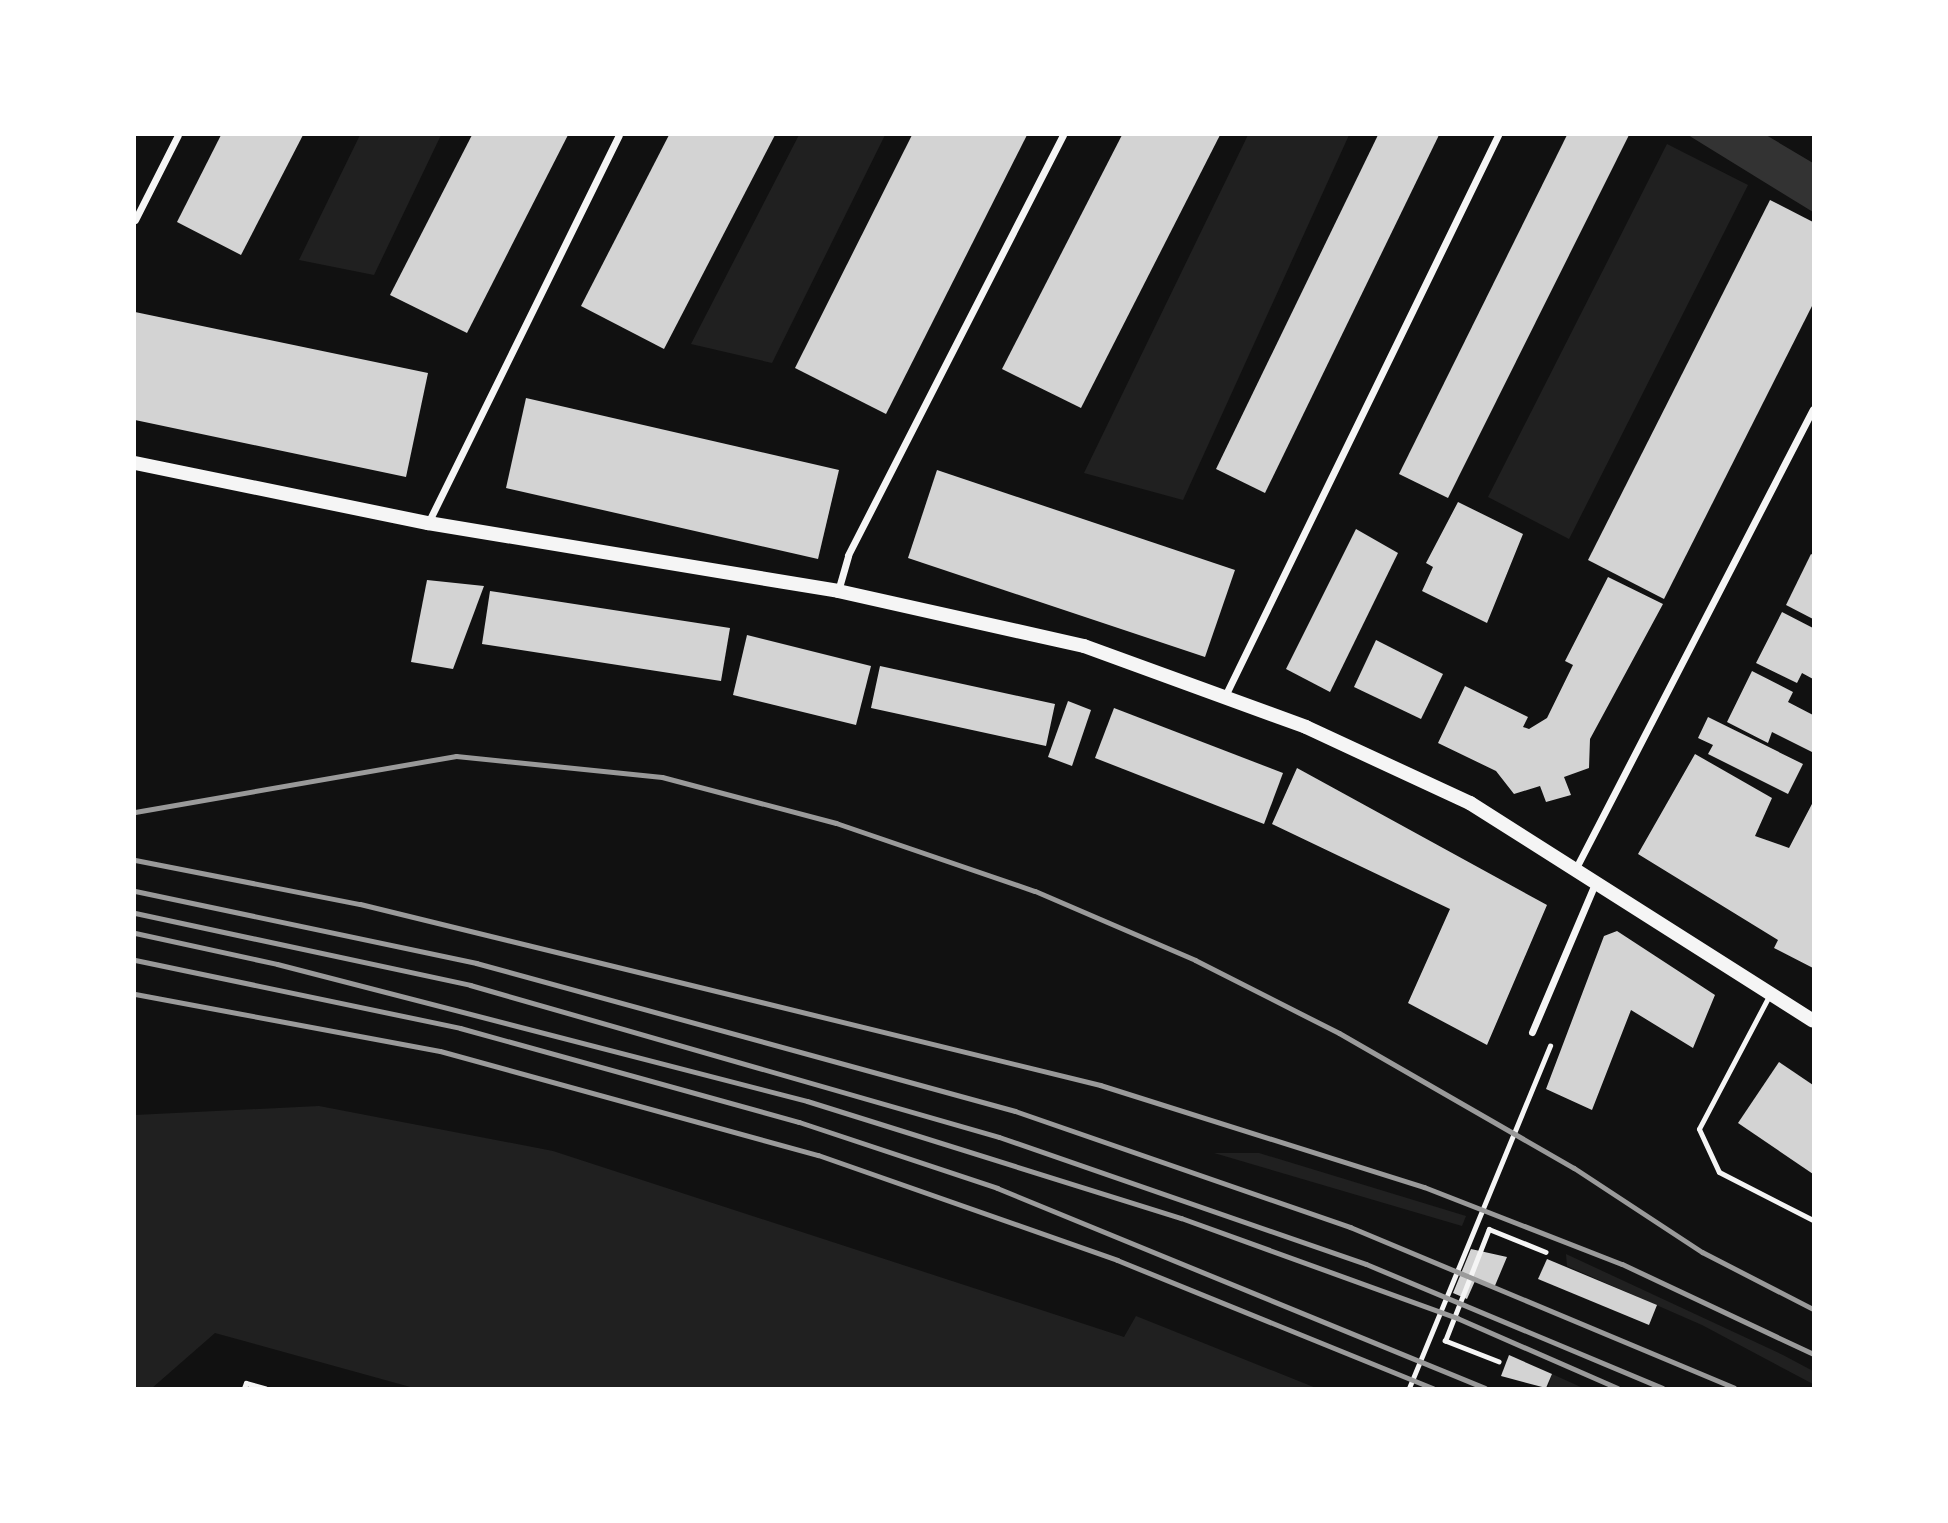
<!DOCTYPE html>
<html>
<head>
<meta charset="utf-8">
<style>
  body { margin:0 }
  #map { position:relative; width:1948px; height:1523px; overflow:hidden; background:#111; font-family:Bitter,serif }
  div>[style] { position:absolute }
  .green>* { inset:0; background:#202020 }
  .water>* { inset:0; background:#333 }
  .building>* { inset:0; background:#d3d3d3 }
  .path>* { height:4.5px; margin:-2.25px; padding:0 2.25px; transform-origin:2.25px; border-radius:2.25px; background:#f5f5f5 }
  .service>* { height:5px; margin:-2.5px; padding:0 2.5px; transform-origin:2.5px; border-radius:2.5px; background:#f5f5f5 }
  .minor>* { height:7px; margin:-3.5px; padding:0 3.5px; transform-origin:3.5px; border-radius:3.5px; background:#f5f5f5 }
  .secondary>* { height:14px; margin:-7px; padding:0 7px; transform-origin:7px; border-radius:7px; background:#f5f5f5 }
  .rail>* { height:5px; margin:-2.5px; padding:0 2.5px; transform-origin:2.5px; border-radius:2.5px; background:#9a9a9a }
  span { translate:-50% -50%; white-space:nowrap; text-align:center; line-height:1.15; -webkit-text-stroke:6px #fff; paint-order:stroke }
  .frame { position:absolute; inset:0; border:136px solid #fff; pointer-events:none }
</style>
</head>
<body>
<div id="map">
  <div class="green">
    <i style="clip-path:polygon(360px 135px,441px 135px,374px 275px,299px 260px)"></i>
    <i style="clip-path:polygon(799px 135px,885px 135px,772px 363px,691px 344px)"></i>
    <i style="clip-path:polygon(1248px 135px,1349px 135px,1183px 500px,1084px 473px)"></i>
    <i style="clip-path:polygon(1667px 144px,1748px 185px,1569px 539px,1488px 497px)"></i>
    <i style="clip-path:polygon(319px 1106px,553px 1151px,1124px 1337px,1136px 1316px,1316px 1388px,414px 1388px,215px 1333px,152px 1388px,135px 1388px,135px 1115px)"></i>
    <i style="clip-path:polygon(1214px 1153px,1259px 1153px,1466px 1216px,1462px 1226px)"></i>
    <i style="clip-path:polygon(1566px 1254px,1783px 1355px,1813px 1371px,1813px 1384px,1702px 1325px,1567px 1266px)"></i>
    <i style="clip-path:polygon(1552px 1374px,1583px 1388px,1548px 1388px)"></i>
  </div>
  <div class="water">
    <i style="clip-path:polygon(1688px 135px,1766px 135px,1813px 163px,1813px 212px)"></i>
  </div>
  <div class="building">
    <i style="clip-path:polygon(221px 135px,303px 135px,241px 255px,177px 222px)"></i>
    <i style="clip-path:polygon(472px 135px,568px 135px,467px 333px,390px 295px)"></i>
    <i style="clip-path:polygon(669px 135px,775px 135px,664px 349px,581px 306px)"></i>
    <i style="clip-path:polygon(912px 135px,1027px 135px,886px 414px,795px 368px)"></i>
    <i style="clip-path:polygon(1122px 135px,1220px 135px,1081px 408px,1002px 369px)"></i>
    <i style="clip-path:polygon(1378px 135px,1439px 135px,1265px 493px,1216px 469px)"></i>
    <i style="clip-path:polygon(1567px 135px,1629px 135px,1448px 498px,1399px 474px)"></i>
    <i style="clip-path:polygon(1770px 200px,1813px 222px,1813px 304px,1664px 599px,1588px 560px)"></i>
    <i style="clip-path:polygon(135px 312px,428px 373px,406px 477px,135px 420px)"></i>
    <i style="clip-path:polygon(526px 398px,839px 470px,818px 559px,506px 488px)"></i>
    <i style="clip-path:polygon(937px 470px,1235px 570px,1205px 657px,908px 558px)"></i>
    <i style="clip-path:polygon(1458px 502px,1523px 534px,1487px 623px,1422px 591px,1433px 567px,1426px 563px)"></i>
    <i style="clip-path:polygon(1356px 529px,1398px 553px,1330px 692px,1286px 669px)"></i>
    <i style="clip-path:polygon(1811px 554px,1813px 555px,1813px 619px,1786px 605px)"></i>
    <i style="clip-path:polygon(1608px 577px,1663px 604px,1590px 739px,1589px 768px,1564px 777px,1571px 795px,1546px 802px,1540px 786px,1514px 794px,1496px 771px,1438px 743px,1465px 686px,1528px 717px,1523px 727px,1529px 729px,1547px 718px,1573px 665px,1565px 661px)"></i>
    <i style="clip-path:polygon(427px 580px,484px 586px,453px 669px,411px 662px)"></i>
    <i style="clip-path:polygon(490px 591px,730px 628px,721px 681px,482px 644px)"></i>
    <i style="clip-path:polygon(1782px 612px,1813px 628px,1813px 679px,1802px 673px,1797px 683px,1756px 663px)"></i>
    <i style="clip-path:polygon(747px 635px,871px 666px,856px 725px,733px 695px)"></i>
    <i style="clip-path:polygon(1376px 640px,1443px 674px,1421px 719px,1354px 687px)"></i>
    <i style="clip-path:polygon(880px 666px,1055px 704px,1046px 746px,871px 708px)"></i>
    <i style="clip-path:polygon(1752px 671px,1793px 692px,1788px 702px,1813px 715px,1812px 752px,1772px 732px,1768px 743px,1727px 722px)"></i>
    <i style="clip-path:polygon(1068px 701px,1091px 710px,1072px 766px,1048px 757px)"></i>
    <i style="clip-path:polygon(1114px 708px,1283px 773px,1264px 824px,1095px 758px)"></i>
    <i style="clip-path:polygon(1708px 717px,1803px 764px,1788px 794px,1708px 754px,1713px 745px,1698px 738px)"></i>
    <i style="clip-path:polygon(1695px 754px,1772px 798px,1755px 836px,1789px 848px,1813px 802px,1813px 968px,1774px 948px,1778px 940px,1638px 854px)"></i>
    <i style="clip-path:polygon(1297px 768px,1547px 905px,1487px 1045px,1408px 1003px,1450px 909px,1272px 824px)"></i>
    <i style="clip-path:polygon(1617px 931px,1715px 995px,1693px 1048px,1631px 1010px,1592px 1110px,1546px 1089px,1604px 936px)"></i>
    <i style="clip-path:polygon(1779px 1062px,1813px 1085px,1813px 1174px,1738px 1123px)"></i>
    <i style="clip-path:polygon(1471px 1249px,1507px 1257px,1494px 1288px,1475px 1281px,1467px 1299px,1453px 1293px)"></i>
    <i style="clip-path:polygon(1547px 1259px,1657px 1305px,1649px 1325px,1538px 1279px)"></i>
    <i style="clip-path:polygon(1509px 1355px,1552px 1374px,1546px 1388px,1501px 1376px)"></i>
  </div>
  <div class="path">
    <i style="left:1499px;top:1362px;width:58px;rotate:-158.7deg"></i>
    <i style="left:1445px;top:1341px;width:120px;rotate:-68.6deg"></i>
    <i style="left:1489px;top:1229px;width:61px;rotate:22deg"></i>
    <i style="left:244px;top:1388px;width:5px;rotate:-68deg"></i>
    <i style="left:246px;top:1383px;width:20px;rotate:15deg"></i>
    <i style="left:1409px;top:1388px;width:370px;rotate:-67.6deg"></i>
  </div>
  <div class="service">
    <i style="left:1769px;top:996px;width:150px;rotate:117.8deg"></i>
    <i style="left:1699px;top:1129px;width:47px;rotate:65.1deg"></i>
    <i style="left:1719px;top:1172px;width:106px;rotate:27.1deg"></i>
  </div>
  <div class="minor">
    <i style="left:135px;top:220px;width:95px;rotate:-63.2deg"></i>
    <i style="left:428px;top:523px;width:432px;rotate:-63.8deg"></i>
    <i style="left:838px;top:591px;width:37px;rotate:-74deg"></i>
    <i style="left:848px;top:555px;width:472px;rotate:-62.9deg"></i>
    <i style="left:1225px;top:696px;width:624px;rotate:-64.05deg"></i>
    <i style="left:1577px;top:866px;width:514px;rotate:-62.69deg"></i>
    <i style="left:1532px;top:1032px;width:164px;rotate:-67deg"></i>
  </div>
  <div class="secondary">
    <i style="left:135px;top:463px;width:299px;rotate:11.6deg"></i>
    <i style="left:428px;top:523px;width:416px;rotate:9.4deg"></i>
    <i style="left:838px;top:591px;width:252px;rotate:12.6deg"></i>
    <i style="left:1084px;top:646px;width:236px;rotate:20deg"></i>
    <i style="left:1306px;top:727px;width:181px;rotate:24.9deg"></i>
    <i style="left:1470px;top:803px;width:406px;rotate:32.4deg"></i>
  </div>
  <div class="rail">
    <i style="left:135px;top:812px;width:326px;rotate:-9.9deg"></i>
    <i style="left:456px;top:756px;width:207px;rotate:5.8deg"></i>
    <i style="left:662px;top:777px;width:180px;rotate:14.8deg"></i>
    <i style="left:836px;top:823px;width:210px;rotate:18.9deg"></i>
    <i style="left:1035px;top:891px;width:174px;rotate:23.3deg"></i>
    <i style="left:1195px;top:960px;width:161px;rotate:26.9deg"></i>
    <i style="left:1339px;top:1033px;width:271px;rotate:29.9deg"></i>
    <i style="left:1574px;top:1168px;width:153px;rotate:33.3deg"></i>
    <i style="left:1702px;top:1252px;width:125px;rotate:27.2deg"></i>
    <i style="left:135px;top:860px;width:229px;rotate:11.1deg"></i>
    <i style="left:360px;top:904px;width:762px;rotate:13.74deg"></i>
    <i style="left:1100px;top:1085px;width:340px;rotate:17.5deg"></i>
    <i style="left:1424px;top:1187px;width:212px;rotate:21.3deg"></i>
    <i style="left:1622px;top:1264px;width:211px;rotate:25.2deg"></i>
    <i style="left:135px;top:891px;width:349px;rotate:11.9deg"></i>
    <i style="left:476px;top:963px;width:559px;rotate:15.35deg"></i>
    <i style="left:1015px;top:1111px;width:355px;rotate:19.1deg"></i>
    <i style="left:1350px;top:1227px;width:416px;rotate:22.7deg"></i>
    <i style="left:135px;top:913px;width:343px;rotate:12.1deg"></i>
    <i style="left:470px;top:985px;width:550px;rotate:16.03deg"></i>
    <i style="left:999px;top:1137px;width:388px;rotate:19.1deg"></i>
    <i style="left:1366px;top:1264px;width:321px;rotate:22.7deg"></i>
    <i style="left:135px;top:933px;width:145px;rotate:12.3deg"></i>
    <i style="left:277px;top:964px;width:547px;rotate:14.49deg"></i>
    <i style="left:807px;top:1101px;width:392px;rotate:17.4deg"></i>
    <i style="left:1181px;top:1218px;width:294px;rotate:19.9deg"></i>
    <i style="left:1457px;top:1318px;width:175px;rotate:23.6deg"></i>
    <i style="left:135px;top:960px;width:332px;rotate:11.8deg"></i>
    <i style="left:460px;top:1028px;width:352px;rotate:15.5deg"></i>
    <i style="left:799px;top:1122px;width:209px;rotate:18.4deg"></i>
    <i style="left:997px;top:1188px;width:527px;rotate:22.29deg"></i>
    <i style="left:135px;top:994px;width:310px;rotate:10.6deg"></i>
    <i style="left:440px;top:1051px;width:392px;rotate:15.4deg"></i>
    <i style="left:818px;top:1155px;width:317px;rotate:19.3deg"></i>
    <i style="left:1117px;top:1260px;width:341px;rotate:22.1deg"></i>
  </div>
  <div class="frame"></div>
</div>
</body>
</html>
